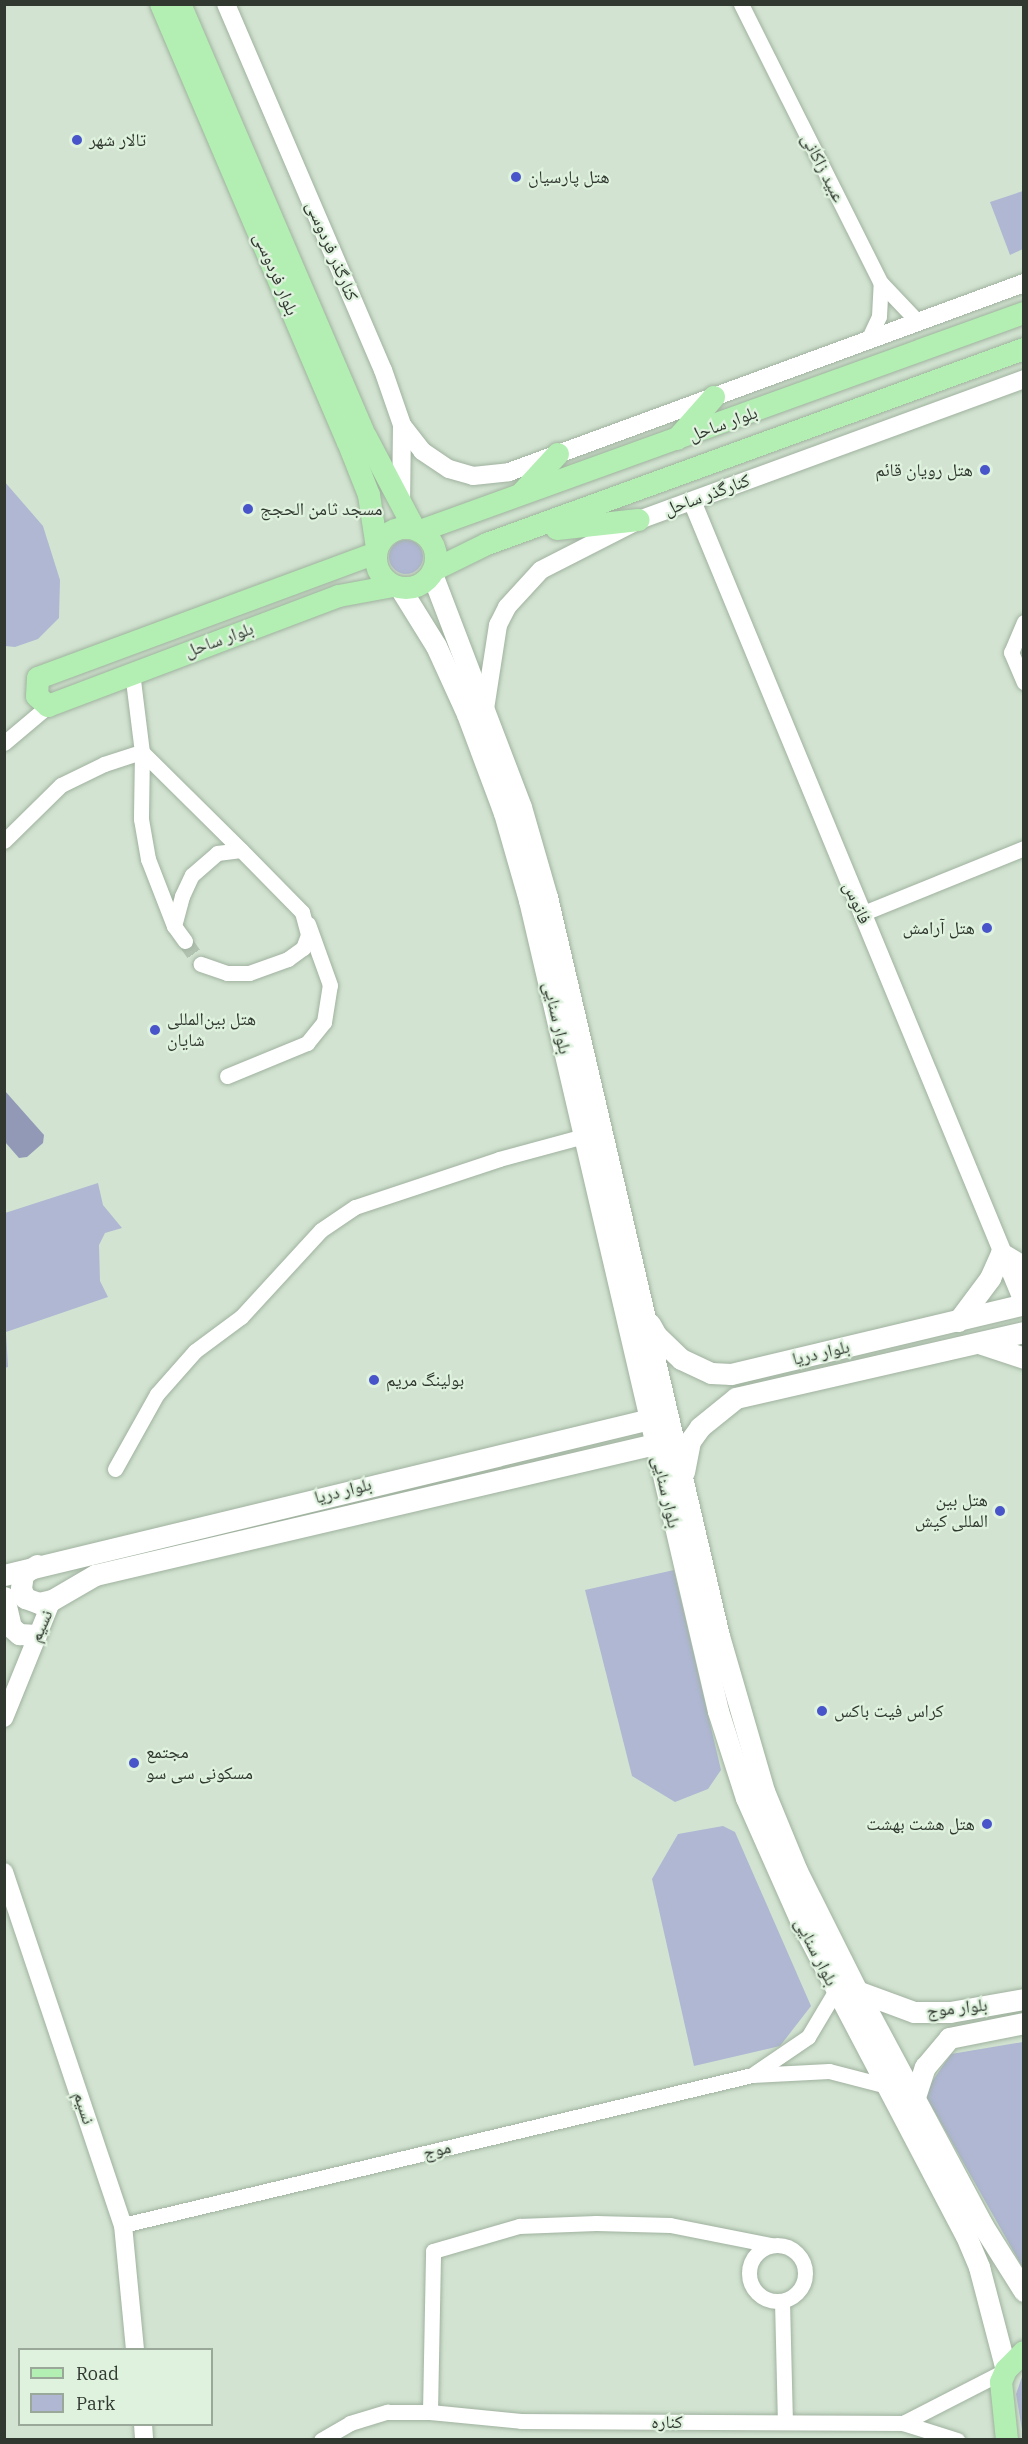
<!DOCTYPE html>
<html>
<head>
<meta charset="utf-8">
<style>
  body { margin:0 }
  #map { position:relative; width:1028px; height:2444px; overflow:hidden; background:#d2e4d1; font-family:"IBM Plex Serif","Noto Naskh Arabic",serif }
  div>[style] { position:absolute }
  .green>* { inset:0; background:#afb7d3 }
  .round { border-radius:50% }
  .water>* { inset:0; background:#9299b7 }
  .minor-tunnel>* { height:15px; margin-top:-7.5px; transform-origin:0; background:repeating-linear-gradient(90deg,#b2c2b1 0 15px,transparent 0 23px) }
  .roads { filter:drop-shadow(0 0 2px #a0b29f) drop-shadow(0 0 2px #a0b29f) }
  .minor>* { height:15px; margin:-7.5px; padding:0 7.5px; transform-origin:7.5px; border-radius:7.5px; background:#fff }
  .minor>.ring { margin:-7.5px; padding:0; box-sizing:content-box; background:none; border:15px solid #fff; border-radius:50% }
  .tertiary>* { height:18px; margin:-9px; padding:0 9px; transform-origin:9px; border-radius:9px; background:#fff }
  .secondary>* { height:21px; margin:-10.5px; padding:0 10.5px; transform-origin:10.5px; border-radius:10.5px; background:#fff }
  .primary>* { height:22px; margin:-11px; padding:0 11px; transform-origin:11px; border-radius:11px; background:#b3efb3 }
  .primary>.ring { margin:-11px; padding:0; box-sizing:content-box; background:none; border:22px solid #b3efb3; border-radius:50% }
  .dots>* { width:16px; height:16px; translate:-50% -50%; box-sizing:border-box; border:3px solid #dff2de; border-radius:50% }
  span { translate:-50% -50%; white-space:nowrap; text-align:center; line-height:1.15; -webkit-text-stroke:4.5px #dff2de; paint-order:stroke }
  .poi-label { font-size:18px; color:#303830 }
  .left { translate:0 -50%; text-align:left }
  .right { translate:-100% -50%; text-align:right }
  .street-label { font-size:18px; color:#303830 }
  .frame { position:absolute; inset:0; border:6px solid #303830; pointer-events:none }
  .legend { position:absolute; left:18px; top:2348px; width:195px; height:78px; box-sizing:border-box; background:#dff2de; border:2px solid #99a898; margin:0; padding:8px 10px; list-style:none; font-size:18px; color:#303830 }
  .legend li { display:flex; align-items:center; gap:12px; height:30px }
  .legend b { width:30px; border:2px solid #99a898 }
</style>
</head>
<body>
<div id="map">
  <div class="green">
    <i style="clip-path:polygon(1023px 191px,1023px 249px,1010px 255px,990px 202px)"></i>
    <i style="clip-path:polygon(4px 481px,43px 526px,60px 580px,59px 618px,38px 639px,15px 647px,5px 646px)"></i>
    <i class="round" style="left:389px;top:540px;width:34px;height:34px"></i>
    <i style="clip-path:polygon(98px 1183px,103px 1205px,122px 1228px,105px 1233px,99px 1245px,100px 1281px,108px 1297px,6px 1332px,8px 1367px,5px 1368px,5px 1213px)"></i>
    <i style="clip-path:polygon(674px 1570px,721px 1770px,708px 1789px,675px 1802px,632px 1776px,585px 1590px)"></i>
    <i style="clip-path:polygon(723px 1826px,735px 1832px,811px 2006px,780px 2046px,694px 2066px,652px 1879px,678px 1834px)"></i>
    <i style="clip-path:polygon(1023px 2042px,1023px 2268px,924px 2093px,951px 2054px)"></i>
    <i style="clip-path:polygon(1023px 2374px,1023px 2436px,1016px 2394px)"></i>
  </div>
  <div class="water">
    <i style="clip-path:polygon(5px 1091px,44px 1135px,43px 1143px,27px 1157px,19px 1158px,5px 1142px)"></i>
  </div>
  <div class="minor-tunnel">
    <i style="left:185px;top:941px;width:28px;rotate:55deg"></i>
  </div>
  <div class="roads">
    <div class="minor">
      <i style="left:741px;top:4px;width:312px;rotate:63.4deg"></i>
      <i style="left:881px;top:283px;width:54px;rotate:46.5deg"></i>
      <i style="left:868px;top:340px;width:26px;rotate:-65deg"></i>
      <i style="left:879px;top:316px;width:33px;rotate:-87deg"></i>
      <i style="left:1024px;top:622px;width:33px;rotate:113deg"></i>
      <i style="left:1011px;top:652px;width:33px;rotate:67deg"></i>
      <i style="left:132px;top:672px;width:81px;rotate:82.9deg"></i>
      <i style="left:142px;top:752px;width:67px;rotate:90.9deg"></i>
      <i style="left:141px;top:819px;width:41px;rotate:80.1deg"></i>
      <i style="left:148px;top:859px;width:72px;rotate:68.8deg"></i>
      <i style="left:4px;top:743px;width:57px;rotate:-40.1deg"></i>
      <i style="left:142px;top:752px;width:139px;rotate:44.7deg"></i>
      <i style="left:4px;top:841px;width:80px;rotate:-44.5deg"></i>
      <i style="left:61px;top:785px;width:48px;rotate:-26deg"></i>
      <i style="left:104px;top:764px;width:40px;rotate:-18deg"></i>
      <i style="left:861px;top:914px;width:176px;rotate:-22deg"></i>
      <i style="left:185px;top:941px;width:19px;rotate:-126deg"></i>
      <i style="left:174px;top:926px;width:31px;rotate:-75deg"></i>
      <i style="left:182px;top:896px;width:23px;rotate:-65deg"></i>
      <i style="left:192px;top:875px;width:33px;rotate:-41deg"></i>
      <i style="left:217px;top:853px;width:24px;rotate:-7deg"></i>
      <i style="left:241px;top:850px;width:87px;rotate:45.5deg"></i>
      <i style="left:302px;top:912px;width:24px;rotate:75deg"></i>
      <i style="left:308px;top:935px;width:14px;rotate:111deg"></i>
      <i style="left:303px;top:948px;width:19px;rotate:144deg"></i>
      <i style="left:288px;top:959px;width:41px;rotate:160.3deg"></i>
      <i style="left:249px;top:973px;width:22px;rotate:180deg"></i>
      <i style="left:227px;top:973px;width:28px;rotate:-161deg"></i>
      <i style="left:227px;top:1076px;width:87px;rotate:-22.4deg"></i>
      <i style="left:307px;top:1043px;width:27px;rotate:-51deg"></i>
      <i style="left:324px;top:1022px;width:37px;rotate:-81deg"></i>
      <i style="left:330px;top:985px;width:65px;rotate:-109.8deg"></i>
      <i style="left:115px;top:1469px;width:86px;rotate:-60.8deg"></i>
      <i style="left:157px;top:1394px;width:57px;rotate:-48.5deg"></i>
      <i style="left:195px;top:1351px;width:57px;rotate:-36.5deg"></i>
      <i style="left:241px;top:1317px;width:118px;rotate:-47.4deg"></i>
      <i style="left:321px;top:1230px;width:41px;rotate:-34.1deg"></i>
      <i style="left:355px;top:1207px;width:152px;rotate:-18.4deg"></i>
      <i style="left:499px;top:1159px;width:88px;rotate:-15.1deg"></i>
      <i style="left:755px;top:2073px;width:64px;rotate:-34.2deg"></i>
      <i style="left:808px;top:2037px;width:55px;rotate:-59.2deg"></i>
      <i style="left:123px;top:2225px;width:647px;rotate:-13.41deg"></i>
      <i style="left:752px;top:2075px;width:77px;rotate:-3deg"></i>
      <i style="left:829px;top:2071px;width:60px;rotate:14.5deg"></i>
      <i class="ring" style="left:749px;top:2245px;width:41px;height:41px"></i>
      <i style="left:782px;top:2301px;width:121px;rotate:88.6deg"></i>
      <i style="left:430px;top:2412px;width:161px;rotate:-88.9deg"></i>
      <i style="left:433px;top:2251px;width:90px;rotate:-16.2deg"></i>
      <i style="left:519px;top:2226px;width:77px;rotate:-2.2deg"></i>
      <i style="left:596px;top:2223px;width:74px;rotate:1.5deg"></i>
      <i style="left:670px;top:2225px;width:103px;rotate:11.2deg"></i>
      <i style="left:903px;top:2423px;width:57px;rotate:17.5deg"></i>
      <i style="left:321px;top:2440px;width:34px;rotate:-30deg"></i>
      <i style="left:350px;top:2423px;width:39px;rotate:-17deg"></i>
      <i style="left:387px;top:2412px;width:43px"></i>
      <i style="left:430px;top:2412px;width:91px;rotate:5.6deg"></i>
      <i style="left:521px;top:2421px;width:382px;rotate:0.3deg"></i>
      <i style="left:903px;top:2423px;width:116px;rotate:-27.2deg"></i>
    </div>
    <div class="tertiary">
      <i style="left:226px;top:4px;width:398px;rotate:66.8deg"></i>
      <i style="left:383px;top:370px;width:58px;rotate:70.9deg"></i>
      <i style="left:402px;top:425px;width:79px;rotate:90.7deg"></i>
      <i style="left:402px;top:425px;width:33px;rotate:52deg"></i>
      <i style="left:422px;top:451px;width:32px;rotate:34deg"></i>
      <i style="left:449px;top:469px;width:25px;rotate:16deg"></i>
      <i style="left:473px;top:476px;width:36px;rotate:-6deg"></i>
      <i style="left:509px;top:472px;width:549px;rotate:-20.15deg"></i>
      <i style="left:692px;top:501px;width:869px;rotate:67.54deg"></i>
      <i style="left:485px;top:709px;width:85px;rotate:-81.2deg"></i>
      <i style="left:498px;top:625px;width:20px;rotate:-63deg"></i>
      <i style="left:507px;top:607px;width:50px;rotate:-47.4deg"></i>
      <i style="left:541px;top:570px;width:110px;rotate:-27deg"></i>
      <i style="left:639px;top:520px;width:410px;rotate:-20.1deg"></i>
      <i style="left:4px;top:1718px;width:127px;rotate:-67.9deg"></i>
      <i style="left:4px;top:1872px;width:373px;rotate:71.4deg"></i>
      <i style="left:123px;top:2225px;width:126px;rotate:84.5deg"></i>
      <i style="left:143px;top:2424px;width:16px;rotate:86deg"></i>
    </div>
    <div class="secondary">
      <i style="left:432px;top:574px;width:249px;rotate:69.1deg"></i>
      <i style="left:521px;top:807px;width:94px;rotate:73.9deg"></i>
      <i style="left:547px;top:897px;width:759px;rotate:76.9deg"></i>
      <i style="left:719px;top:1636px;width:161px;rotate:73.8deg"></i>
      <i style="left:764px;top:1791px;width:87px;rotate:67.6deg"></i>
      <i style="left:797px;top:1871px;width:134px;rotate:63.4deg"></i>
      <i style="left:857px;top:1991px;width:267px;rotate:61.8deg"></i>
      <i style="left:983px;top:2226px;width:77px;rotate:57.8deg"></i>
      <i style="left:400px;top:588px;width:68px;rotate:58.2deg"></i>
      <i style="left:436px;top:646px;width:75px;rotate:65.5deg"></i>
      <i style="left:467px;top:714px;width:106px;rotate:69.5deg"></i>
      <i style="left:504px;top:813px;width:91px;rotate:74deg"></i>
      <i style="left:529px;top:900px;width:833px;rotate:76.88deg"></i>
      <i style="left:718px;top:1711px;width:91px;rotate:72.2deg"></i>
      <i style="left:746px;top:1798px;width:133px;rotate:66.1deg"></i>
      <i style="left:800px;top:1920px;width:357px;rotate:62.3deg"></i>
      <i style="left:966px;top:2236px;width:34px;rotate:67deg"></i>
      <i style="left:979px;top:2267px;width:106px;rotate:75.3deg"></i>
      <i style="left:958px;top:1321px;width:54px;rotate:-53.3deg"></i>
      <i style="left:990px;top:1278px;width:27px;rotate:-66deg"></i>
      <i style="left:1001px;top:1253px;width:27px;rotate:31deg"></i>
      <i style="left:650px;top:1324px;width:13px;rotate:61deg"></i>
      <i style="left:656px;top:1335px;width:35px;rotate:44deg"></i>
      <i style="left:681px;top:1359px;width:33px;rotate:25deg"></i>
      <i style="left:711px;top:1373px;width:20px;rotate:3deg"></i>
      <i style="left:731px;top:1374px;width:301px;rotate:-13.4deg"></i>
      <i style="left:979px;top:1343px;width:47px;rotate:18.4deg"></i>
      <i style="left:684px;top:1472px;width:32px;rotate:-79deg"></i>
      <i style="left:690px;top:1441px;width:17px;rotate:-54deg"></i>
      <i style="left:700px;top:1427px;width:46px;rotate:-38.9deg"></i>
      <i style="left:736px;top:1398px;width:295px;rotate:-12.9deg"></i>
      <i style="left:37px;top:1565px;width:17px;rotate:147deg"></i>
      <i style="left:23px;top:1574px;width:15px;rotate:98deg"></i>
      <i style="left:21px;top:1589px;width:10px;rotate:66deg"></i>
      <i style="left:25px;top:1598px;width:15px;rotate:20deg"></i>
      <i style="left:39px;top:1603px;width:13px;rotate:-13deg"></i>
      <i style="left:52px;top:1600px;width:50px;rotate:-30.2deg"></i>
      <i style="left:95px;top:1575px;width:575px;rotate:-13.17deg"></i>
      <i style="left:4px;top:1575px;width:665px;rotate:-13.58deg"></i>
      <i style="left:4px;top:1597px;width:31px;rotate:77deg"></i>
      <i style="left:11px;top:1627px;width:11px;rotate:41deg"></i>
      <i style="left:19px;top:1634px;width:17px;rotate:3deg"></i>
      <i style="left:857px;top:1991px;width:61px;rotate:20.2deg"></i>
      <i style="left:914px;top:2012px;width:36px"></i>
      <i style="left:950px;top:2012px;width:75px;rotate:-10deg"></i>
      <i style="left:914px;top:2100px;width:35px;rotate:-72deg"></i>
      <i style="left:925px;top:2067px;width:38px;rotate:-50deg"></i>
      <i style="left:949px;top:2038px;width:76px;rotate:-11.3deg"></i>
    </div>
    <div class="primary">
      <i style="left:161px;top:4px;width:476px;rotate:66.9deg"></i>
      <i style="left:348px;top:442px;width:57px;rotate:68.4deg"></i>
      <i style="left:369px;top:495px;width:54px;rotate:81.4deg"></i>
      <i style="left:180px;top:4px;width:471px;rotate:66.8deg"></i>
      <i style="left:366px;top:437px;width:103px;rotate:62.2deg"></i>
      <i style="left:677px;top:439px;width:56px;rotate:-48.6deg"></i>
      <i style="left:522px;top:493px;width:53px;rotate:-47.3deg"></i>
      <i class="ring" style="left:376px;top:528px;width:38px;height:38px"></i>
      <i style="left:557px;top:529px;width:82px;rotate:-6.3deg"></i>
      <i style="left:420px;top:531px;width:642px;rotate:-19.85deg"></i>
      <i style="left:376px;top:553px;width:360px;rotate:159.7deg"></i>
      <i style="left:38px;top:678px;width:18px;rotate:93deg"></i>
      <i style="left:37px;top:696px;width:15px;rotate:42deg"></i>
      <i style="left:48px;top:706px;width:311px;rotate:-20.7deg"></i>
      <i style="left:339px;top:596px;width:55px;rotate:-10.5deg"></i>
      <i style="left:434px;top:570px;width:59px;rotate:-26.1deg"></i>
      <i style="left:487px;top:544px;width:571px;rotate:-19.96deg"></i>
      <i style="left:1007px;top:2440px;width:58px;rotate:-95.9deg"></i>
      <i style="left:1001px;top:2382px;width:13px;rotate:-67deg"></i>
      <i style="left:1006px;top:2370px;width:25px;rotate:-45deg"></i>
    </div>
  </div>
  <div class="dots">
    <i style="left:77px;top:140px;background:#4854c9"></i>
    <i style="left:516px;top:177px;background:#4854c9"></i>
    <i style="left:985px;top:470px;background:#4854c9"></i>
    <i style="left:248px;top:509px;background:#4854c9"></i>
    <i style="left:987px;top:928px;background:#4854c9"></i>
    <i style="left:155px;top:1030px;background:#4854c9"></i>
    <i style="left:374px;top:1380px;background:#4854c9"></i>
    <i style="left:1000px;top:1511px;background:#4854c9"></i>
    <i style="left:822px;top:1711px;background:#4854c9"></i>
    <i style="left:134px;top:1763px;background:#4854c9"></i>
    <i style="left:987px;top:1824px;background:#4854c9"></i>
  </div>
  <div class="poi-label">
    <span class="left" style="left:89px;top:140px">تالار شهر</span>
    <span class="left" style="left:528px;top:177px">هتل پارسیان</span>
    <span class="right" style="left:973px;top:470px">هتل رویان قائم</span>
    <span class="left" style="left:260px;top:509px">مسجد ثامن الحجج</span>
    <span class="right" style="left:975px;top:928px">هتل آرامش</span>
    <span class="left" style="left:167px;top:1030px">هتل بین‌المللی<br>شایان</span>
    <span class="left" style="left:386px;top:1380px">بولینگ مریم</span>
    <span class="right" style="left:988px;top:1511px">هتل بین<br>المللی کیش</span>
    <span class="left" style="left:834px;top:1711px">کراس فیت باکس</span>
    <span class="left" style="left:146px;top:1763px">مجتمع<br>مسکونی سی سو</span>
    <span class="right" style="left:975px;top:1824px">هتل هشت بهشت</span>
  </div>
  <div class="street-label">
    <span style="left:823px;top:168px;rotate:63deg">عبید زاکانی</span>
    <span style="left:332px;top:251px;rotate:67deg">کنارگذر فردوسی</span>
    <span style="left:276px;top:274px;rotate:67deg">بلوار فردوسی</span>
    <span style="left:723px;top:424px;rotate:-20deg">بلوار ساحل</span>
    <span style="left:707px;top:495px;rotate:-20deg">کنارگذر ساحل</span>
    <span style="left:219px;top:640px;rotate:-20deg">بلوار ساحل</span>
    <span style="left:857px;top:903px;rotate:67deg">فانوس</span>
    <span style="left:557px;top:1018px;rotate:77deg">بلوار سنایی</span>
    <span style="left:821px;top:1353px;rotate:-13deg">بلوار دریا</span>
    <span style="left:343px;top:1491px;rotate:-14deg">بلوار دریا</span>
    <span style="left:666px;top:1492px;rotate:77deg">بلوار سنایی</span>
    <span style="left:41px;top:1626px;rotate:-66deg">نسیم</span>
    <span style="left:816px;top:1952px;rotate:63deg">بلوار سنایی</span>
    <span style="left:957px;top:2008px;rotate:-6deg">بلوار موج</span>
    <span style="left:84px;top:2108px;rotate:72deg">نسیم</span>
    <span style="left:437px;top:2150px;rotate:-13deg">موج</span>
    <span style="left:667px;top:2422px">کناره</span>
  </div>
  <div class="frame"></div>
  <ul class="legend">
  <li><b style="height:8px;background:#b3efb3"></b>Road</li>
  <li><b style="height:16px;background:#afb7d3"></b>Park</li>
  </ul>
</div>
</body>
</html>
